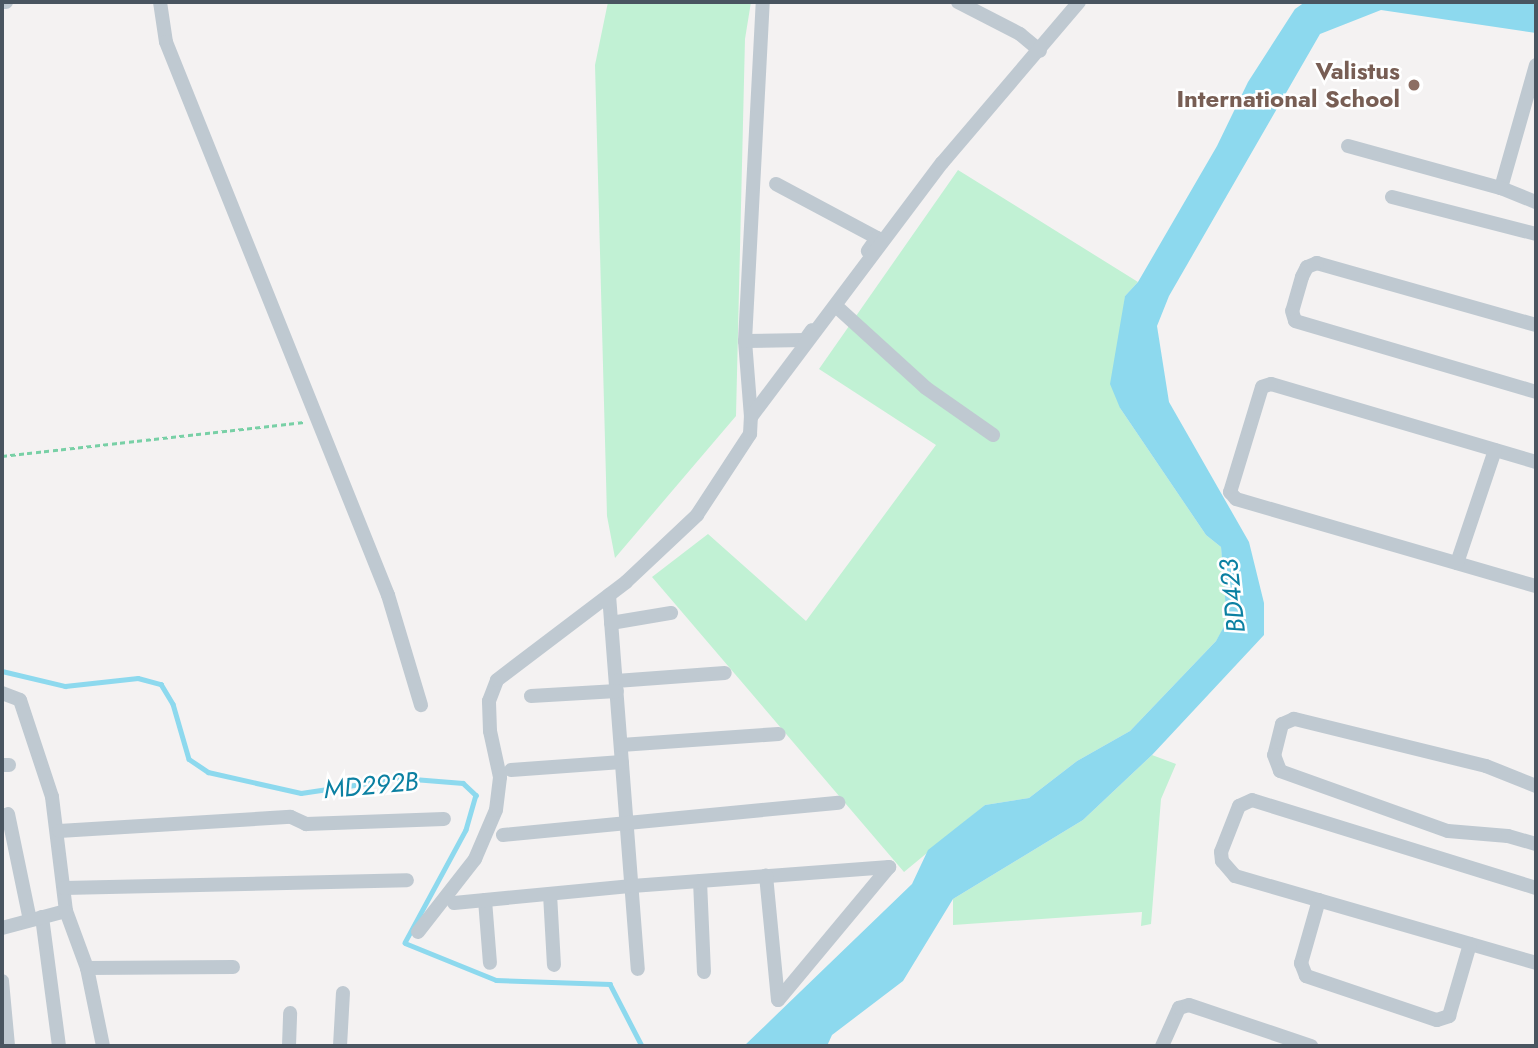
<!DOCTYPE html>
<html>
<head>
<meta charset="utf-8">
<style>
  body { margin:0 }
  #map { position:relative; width:1538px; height:1048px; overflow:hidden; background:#f4f2f2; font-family:Jost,sans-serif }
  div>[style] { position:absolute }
  .green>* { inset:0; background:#c1f1d4 }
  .water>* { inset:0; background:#8dd9ee }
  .stream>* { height:4.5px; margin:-2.25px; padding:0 2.25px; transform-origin:2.25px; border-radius:2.25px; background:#8dd9ee }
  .path>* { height:2.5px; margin-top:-1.25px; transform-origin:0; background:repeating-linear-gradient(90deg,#78d0a6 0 5px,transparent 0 8.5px) }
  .minor>* { height:14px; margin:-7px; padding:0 7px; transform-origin:7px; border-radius:7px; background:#bfc9d1 }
  .dots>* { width:19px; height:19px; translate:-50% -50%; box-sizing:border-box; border:4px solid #fff; border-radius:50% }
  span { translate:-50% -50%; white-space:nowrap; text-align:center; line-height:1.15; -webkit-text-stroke:5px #fff; paint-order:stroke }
  .education-label { font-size:24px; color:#785e54; font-weight:700 }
  .right { translate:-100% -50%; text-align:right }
  .water-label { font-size:26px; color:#0b80a2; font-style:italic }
  .frame { position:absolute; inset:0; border:4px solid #495560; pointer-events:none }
</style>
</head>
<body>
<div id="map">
  <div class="green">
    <i style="clip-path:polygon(608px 2px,751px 2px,745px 39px,736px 416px,615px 558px,607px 516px,595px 65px)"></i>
    <i style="clip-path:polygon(958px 170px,1138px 282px,1125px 296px,1120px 408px,1206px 535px,1221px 547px,1228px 621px,1216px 641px,1130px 731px,1077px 761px,1029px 798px,985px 805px,904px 872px,652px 577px,708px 534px,806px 621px,936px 445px,819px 369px)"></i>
    <i style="clip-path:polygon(1152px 755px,1176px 764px,1161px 799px,1151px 924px,1141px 926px,1142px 912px,953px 925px,953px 899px,1083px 820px)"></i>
  </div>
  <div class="water">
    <i style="clip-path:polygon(1305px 2px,1536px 4px,1536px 33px,1381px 10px,1320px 34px,1169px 296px,1157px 326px,1169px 402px,1249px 542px,1264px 603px,1264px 635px,1152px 755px,1083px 820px,953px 899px,903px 981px,832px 1035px,827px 1046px,744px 1046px,912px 884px,928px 850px,985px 805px,1029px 798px,1077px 761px,1130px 731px,1216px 641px,1227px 621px,1221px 547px,1206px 535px,1120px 408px,1110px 384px,1125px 296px,1138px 282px,1217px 146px,1248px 82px,1295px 9px)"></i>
  </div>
  <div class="stream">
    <i style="left:2px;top:671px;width:65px;rotate:13.4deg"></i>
    <i style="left:65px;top:686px;width:73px;rotate:-6.3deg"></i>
    <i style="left:138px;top:678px;width:24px;rotate:15deg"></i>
    <i style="left:161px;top:684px;width:23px;rotate:59deg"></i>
    <i style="left:173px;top:704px;width:57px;rotate:73.8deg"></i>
    <i style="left:189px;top:759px;width:23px;rotate:34deg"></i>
    <i style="left:208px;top:772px;width:95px;rotate:12.7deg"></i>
    <i style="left:301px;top:793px;width:101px;rotate:-8.5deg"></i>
    <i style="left:401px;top:778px;width:62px;rotate:4.6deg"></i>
    <i style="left:463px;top:783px;width:18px;rotate:43deg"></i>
    <i style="left:476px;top:795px;width:36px;rotate:106deg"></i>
    <i style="left:466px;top:830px;width:128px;rotate:118.4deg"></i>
    <i style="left:405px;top:943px;width:98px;rotate:22.1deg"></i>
    <i style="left:496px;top:980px;width:114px;rotate:2deg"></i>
    <i style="left:610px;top:984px;width:70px;rotate:62.7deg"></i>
  </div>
  <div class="path">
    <i style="left:2px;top:456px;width:304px;rotate:-6.4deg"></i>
  </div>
  <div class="minor">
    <i style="left:2px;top:2px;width:4px"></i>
    <i style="left:160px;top:2px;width:40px;rotate:81.5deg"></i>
    <i style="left:166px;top:42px;width:596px;rotate:68.13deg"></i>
    <i style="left:388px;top:595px;width:115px;rotate:73.3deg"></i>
    <i style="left:958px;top:2px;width:70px;rotate:27.3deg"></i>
    <i style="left:1020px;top:34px;width:26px;rotate:40deg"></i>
    <i style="left:1536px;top:65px;width:128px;rotate:105.9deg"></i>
    <i style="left:1501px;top:188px;width:38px;rotate:22deg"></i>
    <i style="left:1348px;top:146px;width:159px;rotate:15.4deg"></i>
    <i style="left:776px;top:184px;width:115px;rotate:28.1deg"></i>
    <i style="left:877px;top:238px;width:16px;rotate:125deg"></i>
    <i style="left:1392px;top:197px;width:149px;rotate:14.4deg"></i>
    <i style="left:837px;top:307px;width:120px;rotate:42.3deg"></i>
    <i style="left:926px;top:388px;width:82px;rotate:35deg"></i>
    <i style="left:1536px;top:325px;width:228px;rotate:-164.2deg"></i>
    <i style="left:1317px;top:263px;width:11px;rotate:158deg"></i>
    <i style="left:1307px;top:267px;width:11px;rotate:117deg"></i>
    <i style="left:1302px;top:277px;width:35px;rotate:106deg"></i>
    <i style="left:1292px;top:311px;width:10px;rotate:73deg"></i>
    <i style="left:1295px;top:321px;width:251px;rotate:16.4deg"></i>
    <i style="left:745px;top:341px;width:60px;rotate:-1deg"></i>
    <i style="left:805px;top:340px;width:12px;rotate:-55deg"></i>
    <i style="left:751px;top:417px;width:76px;rotate:-94.5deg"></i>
    <i style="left:745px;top:341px;width:339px;rotate:-87deg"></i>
    <i style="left:1536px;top:462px;width:276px;rotate:-163.6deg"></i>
    <i style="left:1271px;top:384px;width:9px;rotate:162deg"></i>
    <i style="left:1262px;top:387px;width:110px;rotate:106.9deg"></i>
    <i style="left:1230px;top:492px;width:9px;rotate:49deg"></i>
    <i style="left:1236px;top:499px;width:312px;rotate:16.2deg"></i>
    <i style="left:1457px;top:563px;width:119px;rotate:-71.4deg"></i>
    <i style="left:609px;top:595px;width:375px;rotate:85.6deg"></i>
    <i style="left:611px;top:623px;width:61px;rotate:-9.5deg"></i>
    <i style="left:616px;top:681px;width:109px;rotate:-4.2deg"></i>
    <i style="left:2px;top:693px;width:19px;rotate:21deg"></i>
    <i style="left:20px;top:700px;width:102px;rotate:71.7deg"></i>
    <i style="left:52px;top:797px;width:115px;rotate:83deg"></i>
    <i style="left:531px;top:696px;width:86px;rotate:-3.3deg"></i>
    <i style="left:621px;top:745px;width:158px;rotate:-4deg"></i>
    <i style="left:2px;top:765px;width:7px"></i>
    <i style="left:511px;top:770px;width:111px;rotate:-4.1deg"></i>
    <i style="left:1536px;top:786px;width:54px;rotate:-158.2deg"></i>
    <i style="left:1486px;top:766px;width:198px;rotate:-166.2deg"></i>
    <i style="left:1294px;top:719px;width:13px;rotate:157deg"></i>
    <i style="left:1282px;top:724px;width:32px;rotate:104deg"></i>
    <i style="left:1274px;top:755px;width:17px;rotate:69deg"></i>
    <i style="left:1280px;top:771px;width:178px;rotate:19.7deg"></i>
    <i style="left:1448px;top:831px;width:60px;rotate:4.8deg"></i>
    <i style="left:1508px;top:836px;width:29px;rotate:16deg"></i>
    <i style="left:8px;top:814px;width:108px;rotate:78.3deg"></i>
    <i style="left:59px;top:831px;width:232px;rotate:-3.5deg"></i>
    <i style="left:291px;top:817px;width:17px;rotate:25deg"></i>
    <i style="left:306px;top:824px;width:138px;rotate:-2.1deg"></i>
    <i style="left:503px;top:835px;width:337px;rotate:-5.5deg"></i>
    <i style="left:700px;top:881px;width:91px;rotate:87.5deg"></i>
    <i style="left:64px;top:888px;width:343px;rotate:-1.3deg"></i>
    <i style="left:1536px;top:888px;width:297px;rotate:-162.8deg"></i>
    <i style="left:1252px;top:800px;width:14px;rotate:155deg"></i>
    <i style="left:1239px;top:806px;width:49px;rotate:111.4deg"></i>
    <i style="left:1221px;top:852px;width:9px;rotate:84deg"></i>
    <i style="left:1222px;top:861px;width:20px;rotate:49deg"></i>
    <i style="left:1235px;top:876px;width:313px;rotate:16.1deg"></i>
    <i style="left:550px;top:894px;width:71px;rotate:86.8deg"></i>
    <i style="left:485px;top:900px;width:63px;rotate:85.5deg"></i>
    <i style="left:1319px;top:900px;width:66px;rotate:105.9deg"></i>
    <i style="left:1301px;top:963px;width:14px;rotate:69deg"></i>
    <i style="left:1306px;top:976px;width:138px;rotate:18.6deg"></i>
    <i style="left:1437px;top:1020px;width:13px;rotate:-18deg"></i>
    <i style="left:1449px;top:1016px;width:75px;rotate:-73.7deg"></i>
    <i style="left:454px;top:903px;width:179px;rotate:-5.5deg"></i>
    <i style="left:632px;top:886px;width:258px;rotate:-4.2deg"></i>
    <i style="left:889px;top:867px;width:173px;rotate:129.8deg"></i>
    <i style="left:778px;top:1000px;width:125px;rotate:-95.5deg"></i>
    <i style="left:42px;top:917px;width:130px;rotate:82.5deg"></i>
    <i style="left:2px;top:928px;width:66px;rotate:-14.9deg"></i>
    <i style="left:66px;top:911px;width:61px;rotate:69.8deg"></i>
    <i style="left:87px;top:968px;width:146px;rotate:-0.4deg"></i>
    <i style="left:418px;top:932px;width:93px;rotate:-52deg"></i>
    <i style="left:475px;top:859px;width:53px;rotate:-66.8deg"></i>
    <i style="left:496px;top:810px;width:33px;rotate:-83deg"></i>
    <i style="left:500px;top:777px;width:47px;rotate:-102.3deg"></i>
    <i style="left:490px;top:731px;width:30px;rotate:-92deg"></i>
    <i style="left:489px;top:701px;width:22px;rotate:-69deg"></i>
    <i style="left:497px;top:680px;width:162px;rotate:-37.2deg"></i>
    <i style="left:626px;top:582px;width:98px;rotate:-43.3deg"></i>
    <i style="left:697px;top:515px;width:97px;rotate:-56.8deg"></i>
    <i style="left:750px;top:434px;width:17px;rotate:-87deg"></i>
    <i style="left:751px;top:417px;width:318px;rotate:-53.1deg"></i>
    <i style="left:942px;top:163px;width:211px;rotate:-49.6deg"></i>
    <i style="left:87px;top:968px;width:80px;rotate:78.4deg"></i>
    <i style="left:2px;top:981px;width:65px;rotate:84.7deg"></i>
    <i style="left:289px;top:1046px;width:33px;rotate:-88deg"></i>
    <i style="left:340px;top:1046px;width:53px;rotate:-86.8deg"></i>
    <i style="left:1162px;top:1046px;width:42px;rotate:-65.9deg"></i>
    <i style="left:1179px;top:1008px;width:10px;rotate:-17deg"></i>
    <i style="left:1189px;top:1005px;width:129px;rotate:18.6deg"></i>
  </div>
  <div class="dots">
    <i style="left:1414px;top:85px;background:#8d6e63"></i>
  </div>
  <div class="education-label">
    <span class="right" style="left:1400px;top:85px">Valistus<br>International School</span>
  </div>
  <div class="water-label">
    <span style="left:1233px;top:596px;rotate:-96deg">BD423</span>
    <span style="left:371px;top:786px;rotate:-5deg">MD292B</span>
  </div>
  <div class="frame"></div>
</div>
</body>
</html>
